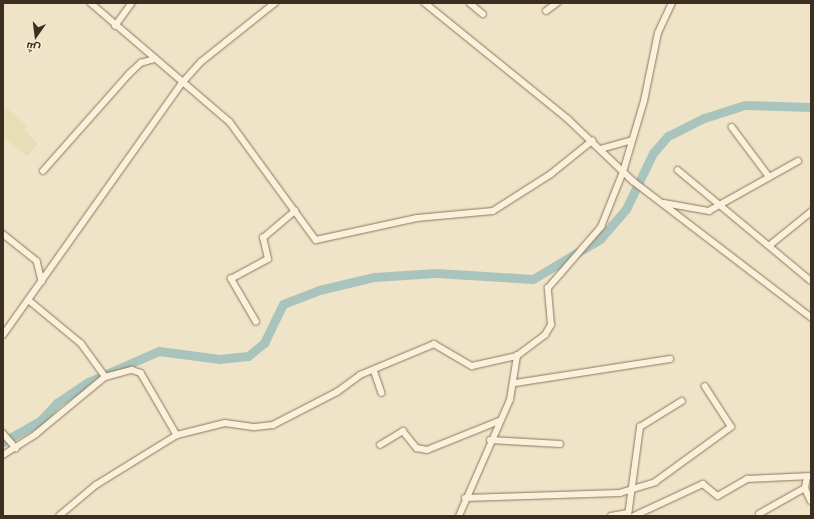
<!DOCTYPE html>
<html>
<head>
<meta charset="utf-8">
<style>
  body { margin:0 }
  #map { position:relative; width:814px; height:519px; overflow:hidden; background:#f0e4c8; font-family:"Playfair Display",Cairo,serif }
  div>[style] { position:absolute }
  .farmland>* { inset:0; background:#e6deb5 }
  .river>* { height:9px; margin:-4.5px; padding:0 4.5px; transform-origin:4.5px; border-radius:4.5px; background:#a9c4bc }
  .roads { filter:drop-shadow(0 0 1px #8d765c) drop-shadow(0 0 1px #8d765c) }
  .minor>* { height:5.5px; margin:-2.75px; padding:0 2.75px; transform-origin:2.75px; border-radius:2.75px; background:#faf1dc }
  span { translate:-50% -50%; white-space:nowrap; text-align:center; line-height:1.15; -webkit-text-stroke:4px #f7eed8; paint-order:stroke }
  .frame { position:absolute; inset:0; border:4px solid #3d2e20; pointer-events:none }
  .north { position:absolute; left:16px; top:16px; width:40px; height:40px; -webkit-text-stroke:3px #f7eed8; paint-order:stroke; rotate:194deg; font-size:11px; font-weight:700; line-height:16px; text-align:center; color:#3d2e20 }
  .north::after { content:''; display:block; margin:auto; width:14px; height:18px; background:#3d2e20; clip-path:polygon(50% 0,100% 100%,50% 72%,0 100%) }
</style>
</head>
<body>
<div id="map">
  <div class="farmland">
    <i style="clip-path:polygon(3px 105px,27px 126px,24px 129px,38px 144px,27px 156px,3px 136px)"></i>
  </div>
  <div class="river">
    <i style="left:3px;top:442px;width:43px;rotate:-29.6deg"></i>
    <i style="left:40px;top:421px;width:25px;rotate:-47deg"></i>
    <i style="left:57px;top:403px;width:37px;rotate:-34deg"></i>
    <i style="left:88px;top:382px;width:77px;rotate:-23.6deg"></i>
    <i style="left:159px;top:351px;width:61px;rotate:7.6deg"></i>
    <i style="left:219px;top:359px;width:29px;rotate:-6deg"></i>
    <i style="left:248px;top:356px;width:21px;rotate:-39deg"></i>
    <i style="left:264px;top:343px;width:43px;rotate:-64deg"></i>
    <i style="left:283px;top:304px;width:39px;rotate:-21deg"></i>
    <i style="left:319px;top:290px;width:57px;rotate:-13.3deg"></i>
    <i style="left:374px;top:277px;width:62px;rotate:-3.7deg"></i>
    <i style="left:436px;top:273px;width:97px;rotate:3.5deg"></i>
    <i style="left:533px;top:279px;width:78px;rotate:-30.8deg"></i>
    <i style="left:600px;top:239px;width:40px;rotate:-49deg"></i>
    <i style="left:626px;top:209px;width:62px;rotate:-64.3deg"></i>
    <i style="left:653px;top:153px;width:23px;rotate:-49deg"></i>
    <i style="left:668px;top:136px;width:40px;rotate:-26.6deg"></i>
    <i style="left:704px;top:118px;width:43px;rotate:-17.6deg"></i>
    <i style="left:745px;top:105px;width:66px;rotate:1.7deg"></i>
  </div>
  <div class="roads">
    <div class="minor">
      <i style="left:91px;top:3px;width:183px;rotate:40.6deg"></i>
      <i style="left:230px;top:122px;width:146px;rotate:53.9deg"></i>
      <i style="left:316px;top:240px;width:103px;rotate:-12.3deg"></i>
      <i style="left:417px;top:218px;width:76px;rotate:-5.3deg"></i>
      <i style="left:493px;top:211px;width:69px;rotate:-32.5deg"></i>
      <i style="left:551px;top:174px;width:53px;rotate:-38.8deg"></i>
      <i style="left:425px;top:3px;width:184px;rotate:39deg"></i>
      <i style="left:568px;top:119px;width:90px;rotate:43.6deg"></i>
      <i style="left:633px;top:181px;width:224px;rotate:37.4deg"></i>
      <i style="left:470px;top:3px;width:17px;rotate:40deg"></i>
      <i style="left:546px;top:11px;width:14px;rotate:-36deg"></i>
      <i style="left:115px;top:26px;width:29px;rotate:-54deg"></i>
      <i style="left:732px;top:127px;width:60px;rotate:53.1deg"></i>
      <i style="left:601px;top:149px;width:32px;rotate:-16deg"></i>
      <i style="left:678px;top:170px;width:173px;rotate:39.8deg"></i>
      <i style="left:43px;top:171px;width:130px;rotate:-48.4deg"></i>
      <i style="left:129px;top:74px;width:16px;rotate:-43deg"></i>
      <i style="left:141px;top:63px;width:15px;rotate:-16deg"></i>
      <i style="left:664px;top:203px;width:46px;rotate:10.1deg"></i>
      <i style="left:709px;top:211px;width:102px;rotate:-29.3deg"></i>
      <i style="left:3px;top:234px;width:43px;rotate:38.5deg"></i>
      <i style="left:37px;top:261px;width:21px;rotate:76deg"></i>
      <i style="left:769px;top:246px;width:54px;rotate:-39deg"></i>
      <i style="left:256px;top:322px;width:50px;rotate:-120.2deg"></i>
      <i style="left:231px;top:279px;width:42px;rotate:-28.4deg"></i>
      <i style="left:268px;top:259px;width:22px;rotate:-103deg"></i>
      <i style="left:263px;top:238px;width:42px;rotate:-40.2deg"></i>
      <i style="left:3px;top:335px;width:309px;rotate:-54.6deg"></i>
      <i style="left:182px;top:83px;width:28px;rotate:-48deg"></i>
      <i style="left:201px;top:62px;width:95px;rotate:-38.6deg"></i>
      <i style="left:374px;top:370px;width:24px;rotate:71deg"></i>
      <i style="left:105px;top:377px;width:28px;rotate:-15deg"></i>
      <i style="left:132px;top:370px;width:9px;rotate:18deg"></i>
      <i style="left:141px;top:373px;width:72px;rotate:59.9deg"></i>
      <i style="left:515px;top:383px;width:157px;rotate:-8.8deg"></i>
      <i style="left:3px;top:433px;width:20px;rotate:49deg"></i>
      <i style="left:490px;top:440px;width:70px;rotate:3.3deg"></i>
      <i style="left:380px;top:445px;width:27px;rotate:-31deg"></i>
      <i style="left:403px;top:431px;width:22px;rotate:51deg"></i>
      <i style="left:417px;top:448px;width:10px;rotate:11deg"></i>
      <i style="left:427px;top:450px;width:78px;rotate:-21.9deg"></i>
      <i style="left:3px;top:455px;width:39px;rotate:-32deg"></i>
      <i style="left:36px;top:434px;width:89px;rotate:-39.6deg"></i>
      <i style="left:105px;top:377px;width:41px;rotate:-126deg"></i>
      <i style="left:81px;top:344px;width:67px;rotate:-140.4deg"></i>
      <i style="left:805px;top:488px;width:14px;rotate:65deg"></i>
      <i style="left:465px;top:498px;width:155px;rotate:-1.8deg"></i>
      <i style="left:620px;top:493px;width:37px;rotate:-17deg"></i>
      <i style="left:655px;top:482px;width:94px;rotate:-35.9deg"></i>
      <i style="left:731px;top:427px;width:48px;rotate:-123deg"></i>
      <i style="left:759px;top:514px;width:53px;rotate:-29.5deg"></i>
      <i style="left:805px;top:488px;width:11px;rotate:-80deg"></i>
      <i style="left:59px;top:516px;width:48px;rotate:-40deg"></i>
      <i style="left:96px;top:485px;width:95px;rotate:-31.7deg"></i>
      <i style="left:177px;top:435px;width:49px;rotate:-14deg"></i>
      <i style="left:225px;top:423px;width:30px;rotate:8deg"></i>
      <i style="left:255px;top:427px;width:18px;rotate:-6deg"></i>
      <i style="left:273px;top:425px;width:72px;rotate:-27.3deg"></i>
      <i style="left:337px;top:392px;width:29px;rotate:-36deg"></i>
      <i style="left:360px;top:375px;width:80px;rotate:-22.7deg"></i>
      <i style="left:434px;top:344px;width:44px;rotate:30.1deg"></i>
      <i style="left:472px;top:366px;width:46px;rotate:-12.5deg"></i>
      <i style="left:517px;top:356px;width:35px;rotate:-37deg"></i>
      <i style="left:545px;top:335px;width:12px;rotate:-59deg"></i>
      <i style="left:551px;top:325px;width:37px;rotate:-95deg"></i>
      <i style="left:548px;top:288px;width:81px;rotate:-49deg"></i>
      <i style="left:601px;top:227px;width:59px;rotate:-68.2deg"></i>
      <i style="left:623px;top:172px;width:74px;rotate:-73.5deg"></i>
      <i style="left:644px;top:101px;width:69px;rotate:-78.4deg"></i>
      <i style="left:658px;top:33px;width:33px;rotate:-65deg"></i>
      <i style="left:459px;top:516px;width:127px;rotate:-66.3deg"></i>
      <i style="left:510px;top:400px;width:45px;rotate:-81deg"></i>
      <i style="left:611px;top:516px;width:17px;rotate:-10deg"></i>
      <i style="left:628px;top:516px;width:90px;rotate:-82.3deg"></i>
      <i style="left:640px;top:427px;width:49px;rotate:-31.8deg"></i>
      <i style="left:634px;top:516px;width:76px;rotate:-24.9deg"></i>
      <i style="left:703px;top:484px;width:19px;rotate:39deg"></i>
      <i style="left:718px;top:496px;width:34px;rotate:-30deg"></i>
      <i style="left:747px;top:479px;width:64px;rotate:-2.7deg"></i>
    </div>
  </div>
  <div class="frame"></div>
  <div class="north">ش</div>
</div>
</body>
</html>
